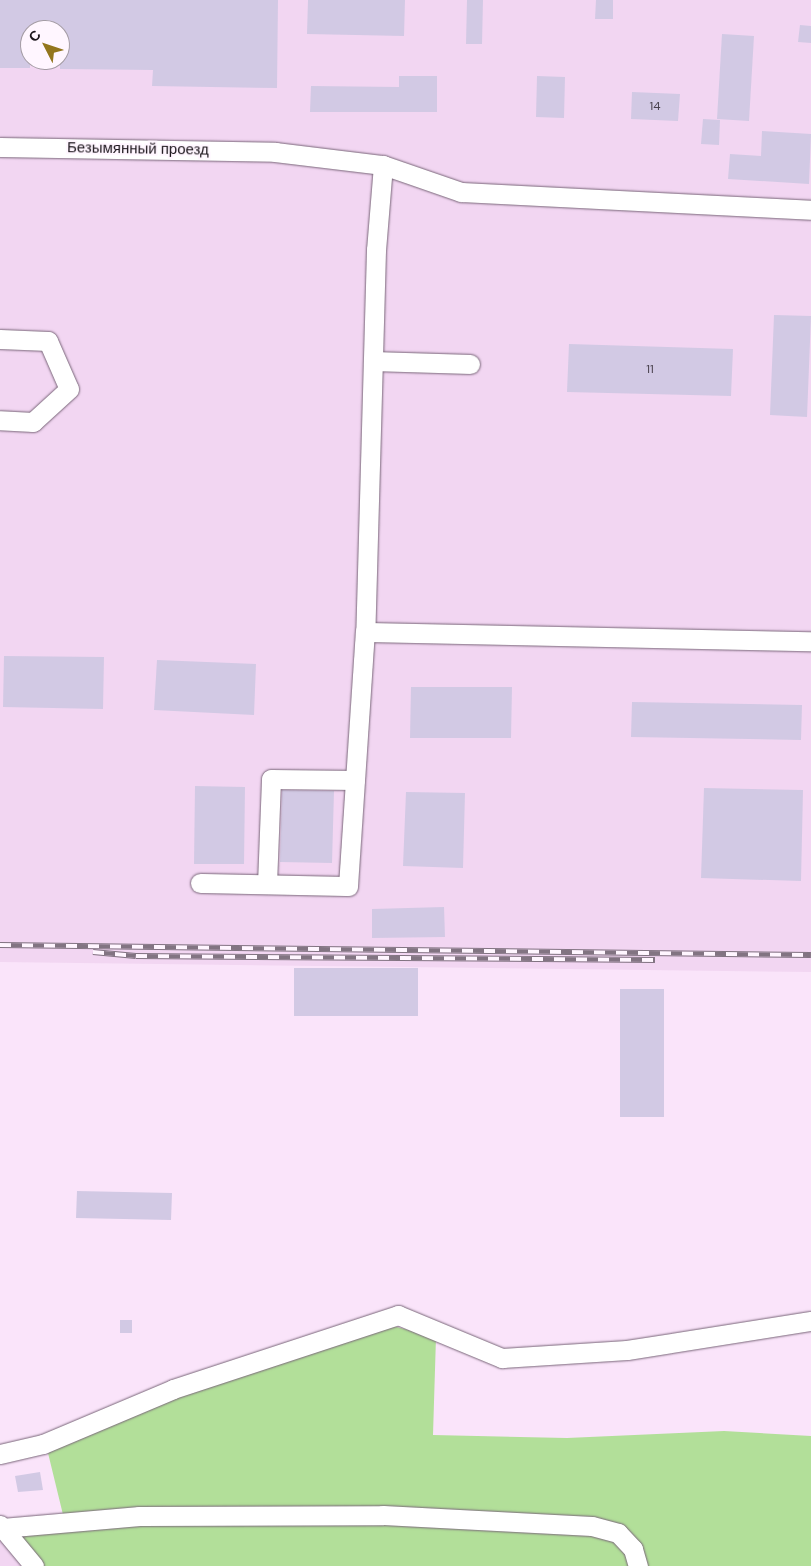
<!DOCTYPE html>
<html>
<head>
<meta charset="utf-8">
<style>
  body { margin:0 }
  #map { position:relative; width:811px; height:1566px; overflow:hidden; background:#fae4fa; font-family:"DM Sans",sans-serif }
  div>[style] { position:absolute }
  .built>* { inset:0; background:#f2d6f2 }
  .green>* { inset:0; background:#b2df99 }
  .building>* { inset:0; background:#d2c9e4 }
  .roads { filter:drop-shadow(0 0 1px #796679) drop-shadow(0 0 1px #796679) }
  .minor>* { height:19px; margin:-9.5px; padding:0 9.5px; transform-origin:9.5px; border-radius:9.5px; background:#fff }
  .rail>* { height:5.5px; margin-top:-2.75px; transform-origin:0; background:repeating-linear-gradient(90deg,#fff6ff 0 11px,#827482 0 22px); box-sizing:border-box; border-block:1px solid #827482 }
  span { translate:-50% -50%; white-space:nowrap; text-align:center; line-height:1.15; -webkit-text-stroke:4px #fff6ff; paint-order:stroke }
  .number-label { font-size:12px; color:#49414d }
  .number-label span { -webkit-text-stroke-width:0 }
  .street-label { font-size:15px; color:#1b141b }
  .north { position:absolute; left:20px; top:20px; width:50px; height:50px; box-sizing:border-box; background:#fff6ff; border:1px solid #a49ca4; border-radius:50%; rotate:311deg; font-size:14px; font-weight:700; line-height:20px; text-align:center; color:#1b141b }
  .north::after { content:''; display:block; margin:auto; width:18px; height:22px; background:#93761d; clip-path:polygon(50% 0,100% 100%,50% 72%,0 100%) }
</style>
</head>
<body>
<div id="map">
  <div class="built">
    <i style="clip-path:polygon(evenodd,0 0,811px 0,811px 972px,0 962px,0 0,30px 30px,60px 30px,60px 60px,30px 60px,30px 30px)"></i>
    <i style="clip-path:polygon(0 1516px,35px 1566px,0 1566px)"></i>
  </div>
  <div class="green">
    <i style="clip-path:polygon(393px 1326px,436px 1337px,433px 1435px,567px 1438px,724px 1431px,811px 1436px,811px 1566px,42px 1566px,19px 1540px,25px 1529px,66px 1527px,48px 1453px,141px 1408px)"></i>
  </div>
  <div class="building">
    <i style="clip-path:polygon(0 0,278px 0,277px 88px,152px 86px,153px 70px,60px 69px,60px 30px,30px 30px,30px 68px,0 68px)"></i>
    <i style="clip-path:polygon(308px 0,405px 0,404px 36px,307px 34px)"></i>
    <i style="clip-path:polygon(467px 0,483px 0,482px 44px,466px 44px)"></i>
    <i style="clip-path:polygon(596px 0,613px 0,613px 19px,595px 19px)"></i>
    <i style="clip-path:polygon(800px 25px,811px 26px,811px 43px,798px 42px)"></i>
    <i style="clip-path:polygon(722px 34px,754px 36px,749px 121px,717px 119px)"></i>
    <i style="clip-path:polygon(399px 76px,437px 76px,437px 112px,310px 112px,311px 86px,399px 87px)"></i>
    <i style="clip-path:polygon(537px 76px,565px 77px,564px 118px,536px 117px)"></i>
    <i style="clip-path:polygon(632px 92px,680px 94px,678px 121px,631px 119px)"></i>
    <i style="clip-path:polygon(703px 119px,720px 120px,719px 145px,701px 144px)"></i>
    <i style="clip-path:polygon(762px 131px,811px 134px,809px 184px,728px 179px,730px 154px,761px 156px)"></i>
    <i style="clip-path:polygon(774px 315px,811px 316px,807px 417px,770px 415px)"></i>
    <i style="clip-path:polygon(569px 344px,733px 349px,731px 396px,567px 392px)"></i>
    <i style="clip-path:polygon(4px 656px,104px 657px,103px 709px,3px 707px)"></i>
    <i style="clip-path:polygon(157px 660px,256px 664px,254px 715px,154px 710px)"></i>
    <i style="clip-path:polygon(411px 687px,512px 687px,511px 738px,410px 738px)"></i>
    <i style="clip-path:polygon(632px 702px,802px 705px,801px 740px,631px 737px)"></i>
    <i style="clip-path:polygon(195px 786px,245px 787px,244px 864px,194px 864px)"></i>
    <i style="clip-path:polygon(704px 788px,803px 790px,801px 881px,701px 878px)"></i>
    <i style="clip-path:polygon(282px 790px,334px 791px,332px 863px,280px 862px)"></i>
    <i style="clip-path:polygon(406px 792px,465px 793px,463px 868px,403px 866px)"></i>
    <i style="clip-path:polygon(444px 907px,445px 937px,372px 938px,372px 909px)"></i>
    <i style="clip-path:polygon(294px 968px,418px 968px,418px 1016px,294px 1016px)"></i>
    <i style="clip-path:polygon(620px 989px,664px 989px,664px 1117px,620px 1117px)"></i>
    <i style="clip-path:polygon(77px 1191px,172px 1193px,171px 1220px,76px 1218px)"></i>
    <i style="clip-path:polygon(120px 1320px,132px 1320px,132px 1333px,120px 1333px)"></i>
    <i style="clip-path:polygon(40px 1472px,43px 1490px,18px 1492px,15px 1476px)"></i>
  </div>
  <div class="roads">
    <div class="minor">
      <i style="left:0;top:147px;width:275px;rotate:1deg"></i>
      <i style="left:275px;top:152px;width:109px;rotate:6.9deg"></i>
      <i style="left:383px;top:165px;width:85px;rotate:94.7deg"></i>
      <i style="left:376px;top:250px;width:382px;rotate:91.6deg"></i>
      <i style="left:365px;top:632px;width:446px;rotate:1.2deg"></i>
      <i style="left:383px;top:165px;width:83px;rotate:19.1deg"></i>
      <i style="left:461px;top:192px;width:350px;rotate:2.9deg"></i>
      <i style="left:0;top:339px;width:48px;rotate:2.4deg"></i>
      <i style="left:48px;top:341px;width:52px;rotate:66.4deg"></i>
      <i style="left:69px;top:389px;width:49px;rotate:137.5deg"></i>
      <i style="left:33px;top:422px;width:33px;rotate:-177deg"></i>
      <i style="left:373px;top:361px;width:97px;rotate:1.8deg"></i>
      <i style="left:200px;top:883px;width:148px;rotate:1.2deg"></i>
      <i style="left:348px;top:886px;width:255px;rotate:-86.2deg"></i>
      <i style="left:267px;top:884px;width:105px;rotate:-87.8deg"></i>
      <i style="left:271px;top:779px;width:84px;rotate:0.7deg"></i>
      <i style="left:0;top:1454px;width:44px;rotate:-13.1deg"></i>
      <i style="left:43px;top:1444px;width:141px;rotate:-22.9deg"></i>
      <i style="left:173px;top:1389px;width:237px;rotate:-18.2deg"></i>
      <i style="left:398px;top:1315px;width:113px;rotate:22.5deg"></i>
      <i style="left:502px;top:1358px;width:125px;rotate:-3.7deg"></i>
      <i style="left:627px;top:1350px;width:186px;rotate:-9deg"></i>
      <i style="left:0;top:1525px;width:53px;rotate:50.3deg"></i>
      <i style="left:2px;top:1528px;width:138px;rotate:-5deg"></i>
      <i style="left:139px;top:1516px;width:244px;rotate:-0.2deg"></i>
      <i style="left:383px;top:1515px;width:209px;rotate:3deg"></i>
      <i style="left:592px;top:1526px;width:27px;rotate:15deg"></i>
      <i style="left:618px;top:1533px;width:22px;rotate:47deg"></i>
      <i style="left:633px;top:1549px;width:18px;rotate:74deg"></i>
    </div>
  </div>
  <div class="rail">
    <i style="left:0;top:945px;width:811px;rotate:0.71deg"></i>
    <i style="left:93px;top:952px;width:43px;rotate:5.3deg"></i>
    <i style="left:136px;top:956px;width:519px;rotate:0.44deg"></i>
  </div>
  <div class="number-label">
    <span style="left:655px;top:107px">14</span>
    <span style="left:650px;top:370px">11</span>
  </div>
  <div class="street-label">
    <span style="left:138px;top:149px;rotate:1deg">Безымянный проезд</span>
  </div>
  <div class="north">С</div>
</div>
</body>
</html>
